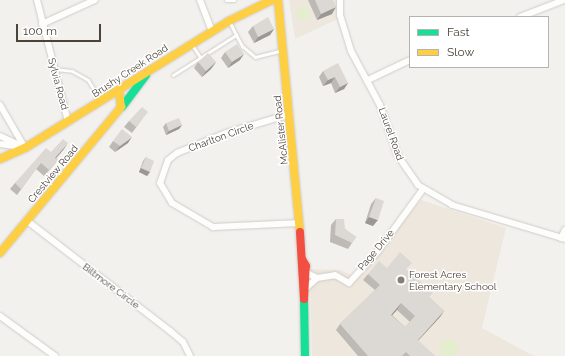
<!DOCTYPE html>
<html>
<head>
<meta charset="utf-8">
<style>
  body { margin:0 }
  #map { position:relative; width:565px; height:356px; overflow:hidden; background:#f3f1ee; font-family:Raleway,sans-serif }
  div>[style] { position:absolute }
  .education>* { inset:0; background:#eee7dd }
  .green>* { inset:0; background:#e4eece }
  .round { border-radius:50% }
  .roads { filter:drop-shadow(0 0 1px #cfccc8) drop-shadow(0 0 1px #cfccc8) }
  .lane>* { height:3px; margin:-1.5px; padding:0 1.5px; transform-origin:1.5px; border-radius:1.5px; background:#fdfdfc }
  .street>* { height:6px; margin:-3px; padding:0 3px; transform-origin:3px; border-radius:3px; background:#fdfdfc }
  .fast>* { height:8px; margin:-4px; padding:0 4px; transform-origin:4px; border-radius:4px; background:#16e098 }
  .slow>* { height:8px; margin:-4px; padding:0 4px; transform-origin:4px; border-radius:4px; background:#ffcf43 }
  .jam>* { height:8px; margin:-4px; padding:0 4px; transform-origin:4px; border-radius:4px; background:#f24e42 }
  .wall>* { inset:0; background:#bdbab6 }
  .shaded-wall>* { inset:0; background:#9a9794 }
  .building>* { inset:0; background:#dcd8d4 }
  .dots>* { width:11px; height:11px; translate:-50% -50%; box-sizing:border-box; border:2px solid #fff; border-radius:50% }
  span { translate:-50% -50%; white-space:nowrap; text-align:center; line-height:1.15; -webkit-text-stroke:3px #fff; paint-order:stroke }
  .street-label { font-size:10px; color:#4b4238 }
  .poi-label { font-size:10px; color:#4b4238 }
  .left { translate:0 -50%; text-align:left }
  .legend { position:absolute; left:409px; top:16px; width:140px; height:52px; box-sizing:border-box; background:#fff; border:1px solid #b7b3af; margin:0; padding:5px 7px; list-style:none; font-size:12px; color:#4b4238 }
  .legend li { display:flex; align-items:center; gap:8px; height:20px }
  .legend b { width:20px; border:1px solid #b7b3af }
  .scale { position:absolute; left:16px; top:24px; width:85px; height:18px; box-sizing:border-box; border:2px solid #4b4238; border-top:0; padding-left:5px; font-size:12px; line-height:14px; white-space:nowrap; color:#4b4238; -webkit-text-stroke:3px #fff; paint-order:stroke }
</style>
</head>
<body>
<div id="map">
  <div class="education">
    <i style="clip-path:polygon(289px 0,337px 0,338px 19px,295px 39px)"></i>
    <i style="clip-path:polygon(421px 200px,506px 228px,482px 328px,534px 356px,312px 356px,310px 269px,340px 270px,357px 277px)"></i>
  </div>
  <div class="green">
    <i class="round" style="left:296px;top:6px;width:14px;height:14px"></i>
    <i class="round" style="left:440px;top:339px;width:18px;height:18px"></i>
  </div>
  <div class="roads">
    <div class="lane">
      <i style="left:226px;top:0;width:8px"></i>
      <i style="left:229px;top:21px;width:16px;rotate:63deg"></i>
      <i style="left:192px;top:45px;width:14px;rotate:56deg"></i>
      <i style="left:54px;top:69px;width:18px;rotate:6deg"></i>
      <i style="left:72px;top:71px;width:18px;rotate:29deg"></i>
      <i style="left:88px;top:80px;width:23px;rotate:59deg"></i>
      <i style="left:173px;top:75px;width:75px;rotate:-32.4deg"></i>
      <i style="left:236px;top:35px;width:13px;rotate:61deg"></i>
      <i style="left:242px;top:46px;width:17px;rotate:40deg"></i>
      <i style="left:255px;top:57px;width:29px;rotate:-14deg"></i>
    </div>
    <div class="street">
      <i style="left:37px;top:0;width:126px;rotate:75.7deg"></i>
      <i style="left:200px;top:0;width:33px;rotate:69deg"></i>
      <i style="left:340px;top:0;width:15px;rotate:90deg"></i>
      <i style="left:340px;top:15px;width:38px;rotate:73deg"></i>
      <i style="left:351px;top:51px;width:61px;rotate:61.8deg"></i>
      <i style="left:380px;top:105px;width:54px;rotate:70.6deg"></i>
      <i style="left:398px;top:156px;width:35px;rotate:55deg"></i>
      <i style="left:418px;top:185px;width:39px;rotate:30deg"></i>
      <i style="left:452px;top:205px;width:118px;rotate:16.7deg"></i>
      <i style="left:520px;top:17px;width:47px;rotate:-21.1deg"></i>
      <i style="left:42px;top:24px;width:58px;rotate:-24.4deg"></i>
      <i style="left:368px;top:80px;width:47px;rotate:-25.5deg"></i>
      <i style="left:0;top:105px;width:50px;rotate:59.8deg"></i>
      <i style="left:290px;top:114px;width:67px;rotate:163.5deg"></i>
      <i style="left:226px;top:133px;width:53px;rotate:157.8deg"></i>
      <i style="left:177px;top:153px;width:11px;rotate:142deg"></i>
      <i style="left:168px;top:160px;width:24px;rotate:109deg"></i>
      <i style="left:160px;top:183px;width:23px;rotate:59deg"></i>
      <i style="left:172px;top:203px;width:48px;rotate:30.3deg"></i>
      <i style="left:213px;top:227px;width:87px;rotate:-2.6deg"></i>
      <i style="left:0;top:136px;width:26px;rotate:25deg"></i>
      <i style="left:0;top:144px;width:22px;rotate:8deg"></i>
      <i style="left:26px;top:220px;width:182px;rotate:37.6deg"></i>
      <i style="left:170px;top:331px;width:17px;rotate:40deg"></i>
      <i style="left:183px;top:342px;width:16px;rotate:63deg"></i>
      <i style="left:561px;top:238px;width:9px;rotate:-63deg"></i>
      <i style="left:307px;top:273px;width:11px;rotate:27deg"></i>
      <i style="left:317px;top:278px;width:13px;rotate:138deg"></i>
      <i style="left:317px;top:278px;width:18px;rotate:-9deg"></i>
      <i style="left:335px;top:275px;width:16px;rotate:30deg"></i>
      <i style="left:349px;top:283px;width:43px;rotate:-47.8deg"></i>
      <i style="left:378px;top:251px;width:77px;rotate:-54deg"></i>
      <i style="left:0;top:316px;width:68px;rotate:36deg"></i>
    </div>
    <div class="fast">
      <i style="left:122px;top:107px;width:40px;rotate:-53deg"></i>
      <i style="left:304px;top:299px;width:57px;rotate:89deg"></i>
    </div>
    <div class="slow">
      <i style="left:278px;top:0;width:233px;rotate:84.6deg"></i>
      <i style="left:0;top:159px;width:27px;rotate:-24deg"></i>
      <i style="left:25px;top:148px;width:240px;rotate:-31.9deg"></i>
      <i style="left:229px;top:21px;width:48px;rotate:-26deg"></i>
      <i style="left:0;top:253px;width:190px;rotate:-50.3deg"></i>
      <i style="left:121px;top:107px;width:17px;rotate:-97deg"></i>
    </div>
    <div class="jam">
      <i style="left:300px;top:232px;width:67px;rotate:86.6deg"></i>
      <i style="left:304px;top:299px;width:33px;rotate:-87deg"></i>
      <i style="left:306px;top:266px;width:8px;rotate:-120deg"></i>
    </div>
  </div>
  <div class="wall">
    <i style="clip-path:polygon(308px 0,333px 0,332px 14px,317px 20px)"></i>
    <i style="clip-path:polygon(253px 26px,274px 29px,270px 35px,254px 43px,248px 32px)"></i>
    <i style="clip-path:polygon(225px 52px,240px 60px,228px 68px,221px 58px)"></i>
    <i style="clip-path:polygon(198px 62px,216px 62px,211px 69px,202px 77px,194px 68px)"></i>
    <i style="clip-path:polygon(323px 71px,348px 83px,344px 89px,335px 93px,331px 83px,323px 86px,319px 77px)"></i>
    <i style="clip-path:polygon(143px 118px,132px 133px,124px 127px,129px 121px)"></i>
    <i style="clip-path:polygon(166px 123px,182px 125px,179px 129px,166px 135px,163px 127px)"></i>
    <i style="clip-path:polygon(113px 141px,128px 143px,115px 152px,109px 147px)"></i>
    <i style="clip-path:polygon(64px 149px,56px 158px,58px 160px,53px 166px,44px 176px,36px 169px,17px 195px,10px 189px,15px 183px,51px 152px)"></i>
    <i style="clip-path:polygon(146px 157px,150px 172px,147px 176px,139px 172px,143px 161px)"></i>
    <i style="clip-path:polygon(376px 198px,373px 226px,365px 223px,371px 204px)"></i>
    <i style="clip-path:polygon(336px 219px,345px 229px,356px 237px,348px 249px,330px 242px,331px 225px)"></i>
    <i style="clip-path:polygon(evenodd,387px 268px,407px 270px,430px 298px,444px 311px,440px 317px,418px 341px,435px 356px,358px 356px,336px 330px,340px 324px,375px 290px,363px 280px,368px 274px,387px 268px,397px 310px,410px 322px,405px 327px,392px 315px,397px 310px)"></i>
  </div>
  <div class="shaded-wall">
    <i style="clip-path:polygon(336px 7px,332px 14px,317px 20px,321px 14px)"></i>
    <i style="clip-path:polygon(274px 29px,270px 35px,254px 43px,258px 37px)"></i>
    <i style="clip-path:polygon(244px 54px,240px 60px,228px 68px,232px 62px)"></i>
    <i style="clip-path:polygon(216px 62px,211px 69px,202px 77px,206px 71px)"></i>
    <i style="clip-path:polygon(335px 77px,331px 83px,323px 86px,328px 80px)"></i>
    <i style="clip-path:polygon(348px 83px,344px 89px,335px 93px,340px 87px)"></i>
    <i style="clip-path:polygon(182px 125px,179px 129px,166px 135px,169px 131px)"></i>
    <i style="clip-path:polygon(132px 137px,128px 143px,115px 152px,120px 146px)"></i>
    <i style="clip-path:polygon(68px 143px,64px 149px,51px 164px,55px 158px)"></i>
    <i style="clip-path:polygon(141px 168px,150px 172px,147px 176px,139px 172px)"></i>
    <i style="clip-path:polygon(369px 217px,378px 220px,373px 226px,365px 223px)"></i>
    <i style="clip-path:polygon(401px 303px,397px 310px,387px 321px,391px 315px)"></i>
    <i style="clip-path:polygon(444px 311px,440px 317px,413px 346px,418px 340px)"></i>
  </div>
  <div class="building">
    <i style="clip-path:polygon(315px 0,333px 0,336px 7px,321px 14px)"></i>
    <i style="clip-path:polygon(268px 17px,274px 29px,258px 37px,253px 26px)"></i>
    <i style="clip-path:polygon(237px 44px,244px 54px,232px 62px,225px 52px)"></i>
    <i style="clip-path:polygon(208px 53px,216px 62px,206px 71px,198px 62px)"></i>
    <i style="clip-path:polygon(338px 63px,348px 83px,340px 87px,335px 77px,328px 80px,323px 71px)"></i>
    <i style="clip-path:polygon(142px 107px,148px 112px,136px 127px,129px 121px)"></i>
    <i style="clip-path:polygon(179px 118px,182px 125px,169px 131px,166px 123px)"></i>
    <i style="clip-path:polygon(122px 129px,132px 137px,120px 146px,113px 141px)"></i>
    <i style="clip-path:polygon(63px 139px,68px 143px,55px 158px,58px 160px,49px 170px,41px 163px,21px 189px,15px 183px,46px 148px,51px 152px)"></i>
    <i style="clip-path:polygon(146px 157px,154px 161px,150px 172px,141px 168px)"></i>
    <i style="clip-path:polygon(376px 198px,384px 201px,378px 220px,369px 217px)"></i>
    <i style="clip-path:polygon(336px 219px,344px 219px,345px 229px,356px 237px,352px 243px,335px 235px)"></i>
    <i style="clip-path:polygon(evenodd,400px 252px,412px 263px,406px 269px,433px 293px,429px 297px,444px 311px,418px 340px,435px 356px,410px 356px,406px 352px,402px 356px,368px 356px,340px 324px,380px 285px,368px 274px,379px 261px,387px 268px,400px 252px,401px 303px,415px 316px,405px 327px,391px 315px,401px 303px)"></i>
  </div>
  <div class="dots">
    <i style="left:401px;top:280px;background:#867f78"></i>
  </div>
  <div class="street-label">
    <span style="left:130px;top:71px;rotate:-33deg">Brushy Creek Road</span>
    <span style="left:58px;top:84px;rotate:75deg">Sylvia Road</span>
    <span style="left:281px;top:130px;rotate:-96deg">McAlister Road</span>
    <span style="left:391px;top:134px;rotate:70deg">Laurel Road</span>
    <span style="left:221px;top:137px;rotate:-20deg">Charlton Circle</span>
    <span style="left:53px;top:174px;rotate:-50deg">Crestview Road</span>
    <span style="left:376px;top:250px;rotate:-50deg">Page Drive</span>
    <span style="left:111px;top:286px;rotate:37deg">Biltmore Circle</span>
  </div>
  <div class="poi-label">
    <span class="left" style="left:409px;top:280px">Forest Acres<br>Elementary School</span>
  </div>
  <ul class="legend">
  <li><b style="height:5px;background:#16e098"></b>Fast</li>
  <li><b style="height:5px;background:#ffcf43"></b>Slow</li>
  </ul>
  <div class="scale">100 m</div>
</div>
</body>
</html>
